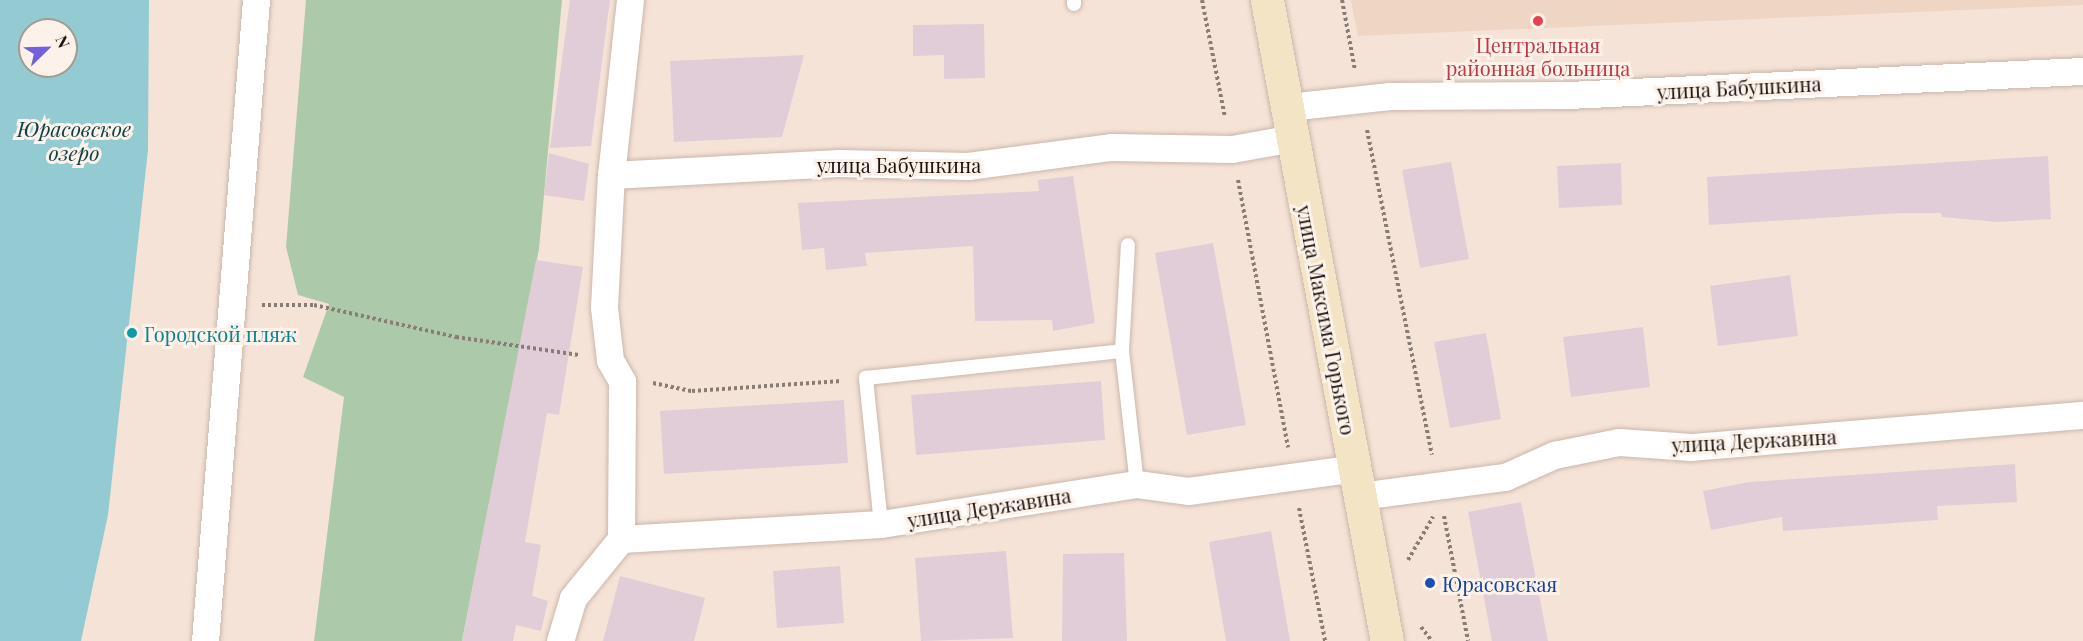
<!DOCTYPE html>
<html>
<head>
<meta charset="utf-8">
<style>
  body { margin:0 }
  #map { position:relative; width:2083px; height:641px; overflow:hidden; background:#f6e3d7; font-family:"Playfair Display",serif }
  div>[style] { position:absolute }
  .built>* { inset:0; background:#efd5c4 }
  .green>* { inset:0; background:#accaaa }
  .water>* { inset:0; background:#94cbd2 }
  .building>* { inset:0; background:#e1cdd8 }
  .path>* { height:4px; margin-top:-2px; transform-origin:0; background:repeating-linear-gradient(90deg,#897c74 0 3px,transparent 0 6px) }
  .roads { filter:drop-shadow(0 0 2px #cab7ac) drop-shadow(0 0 2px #cab7ac) }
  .lane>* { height:14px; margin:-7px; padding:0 7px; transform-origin:7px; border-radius:7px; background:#fff }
  .street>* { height:27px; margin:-13.5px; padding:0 13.5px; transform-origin:13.5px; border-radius:13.5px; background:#fff }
  .secondary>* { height:33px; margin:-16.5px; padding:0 16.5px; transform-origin:16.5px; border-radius:16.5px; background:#f3e4c5 }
  .dots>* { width:16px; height:16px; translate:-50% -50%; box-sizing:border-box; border:3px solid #fdf2ea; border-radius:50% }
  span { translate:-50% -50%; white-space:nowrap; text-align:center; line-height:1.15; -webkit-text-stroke:6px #fdf2ea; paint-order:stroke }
  .health-label { font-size:20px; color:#be3a42 }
  .street-label { font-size:20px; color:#1c1511 }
  .culture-label { font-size:20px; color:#0d838f }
  .left { translate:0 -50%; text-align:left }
  .transit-label { font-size:20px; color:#164399 }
  .water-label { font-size:21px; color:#0f4248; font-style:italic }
  .north { position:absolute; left:18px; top:18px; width:60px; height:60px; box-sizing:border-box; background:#fdf2ea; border:2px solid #a39a93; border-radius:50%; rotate:67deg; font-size:16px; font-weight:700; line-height:24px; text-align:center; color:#1c1511 }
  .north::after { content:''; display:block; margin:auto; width:21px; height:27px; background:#7460da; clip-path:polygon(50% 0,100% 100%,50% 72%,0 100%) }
</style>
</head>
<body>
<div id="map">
  <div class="built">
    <i style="clip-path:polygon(1351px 0,2083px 0,2083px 5px,1358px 36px)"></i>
  </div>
  <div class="green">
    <i style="clip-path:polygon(306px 0,562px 0,539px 249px,462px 641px,314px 641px,344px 397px,303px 377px,329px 304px,298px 295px,286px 247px)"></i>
  </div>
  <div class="water">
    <i style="clip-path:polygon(evenodd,0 0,149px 0,148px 150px,108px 515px,81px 641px,0 641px,0 0,30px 30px,66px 30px,66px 66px,30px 66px,30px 30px)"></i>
  </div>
  <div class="building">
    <i style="clip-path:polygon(570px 0,610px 0,591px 146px,550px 148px)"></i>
    <i style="clip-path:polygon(984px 24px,985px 78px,944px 79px,944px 55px,913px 56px,913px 25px)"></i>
    <i style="clip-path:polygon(804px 55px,782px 137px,674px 142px,670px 61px)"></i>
    <i style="clip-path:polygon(549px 153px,589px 164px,584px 201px,544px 195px)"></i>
    <i style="clip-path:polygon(2048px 156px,2051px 219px,1998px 222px,1942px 217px,1941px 213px,1900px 213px,1709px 225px,1707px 177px)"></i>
    <i style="clip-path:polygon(1451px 162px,1469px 259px,1420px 268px,1402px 170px)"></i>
    <i style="clip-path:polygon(1621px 163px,1622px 205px,1559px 208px,1557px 166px)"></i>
    <i style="clip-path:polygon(1073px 176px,1095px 323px,1053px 331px,1052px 320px,975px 321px,973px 246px,865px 253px,867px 266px,826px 270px,824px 248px,802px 250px,798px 203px,1039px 191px,1038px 180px)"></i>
    <i style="clip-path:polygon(1213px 243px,1246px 425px,1187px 435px,1155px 253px)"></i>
    <i style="clip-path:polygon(536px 260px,583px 267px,559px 415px,547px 413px,525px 542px,541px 545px,532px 596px,548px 601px,541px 631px,516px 625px,513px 641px,462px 641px)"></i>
    <i style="clip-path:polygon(1790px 275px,1798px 336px,1718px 346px,1710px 286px)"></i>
    <i style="clip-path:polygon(1643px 327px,1650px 387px,1571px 397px,1563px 337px)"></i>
    <i style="clip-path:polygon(1486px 333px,1501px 419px,1450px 428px,1434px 342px)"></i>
    <i style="clip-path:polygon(1101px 381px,1105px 440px,916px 455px,911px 395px)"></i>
    <i style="clip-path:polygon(844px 400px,848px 463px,664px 474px,660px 411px)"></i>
    <i style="clip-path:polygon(2015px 464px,2017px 502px,1937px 506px,1938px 520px,1783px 531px,1782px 517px,1711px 530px,1703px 491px,1749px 482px)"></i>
    <i style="clip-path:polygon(1521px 502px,1548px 641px,1492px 641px,1468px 512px)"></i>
    <i style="clip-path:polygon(1271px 531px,1290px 641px,1226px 641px,1209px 542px)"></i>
    <i style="clip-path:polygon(1006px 551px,1013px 638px,921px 641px,915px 558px)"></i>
    <i style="clip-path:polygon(1124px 553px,1127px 641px,1062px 641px,1063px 554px)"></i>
    <i style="clip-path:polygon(840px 566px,844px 623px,777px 628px,773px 571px)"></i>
    <i style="clip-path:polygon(620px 576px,705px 598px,694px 641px,603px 641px)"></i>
  </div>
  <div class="path">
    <i style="left:1202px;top:0;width:119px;rotate:78.9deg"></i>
    <i style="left:1342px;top:0;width:71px;rotate:79.5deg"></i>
    <i style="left:1367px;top:130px;width:331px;rotate:78.7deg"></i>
    <i style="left:1238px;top:180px;width:272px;rotate:79.4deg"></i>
    <i style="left:262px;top:305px;width:52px"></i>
    <i style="left:314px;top:305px;width:146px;rotate:12.7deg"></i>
    <i style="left:456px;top:337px;width:124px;rotate:8.3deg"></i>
    <i style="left:653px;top:383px;width:40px;rotate:12deg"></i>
    <i style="left:692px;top:391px;width:150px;rotate:-3.8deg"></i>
    <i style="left:1299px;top:508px;width:136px;rotate:78.9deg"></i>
    <i style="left:1444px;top:516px;width:127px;rotate:79.1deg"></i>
    <i style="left:1408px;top:560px;width:50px;rotate:-59.8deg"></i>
    <i style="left:1421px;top:627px;width:18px;rotate:52deg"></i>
  </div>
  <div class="roads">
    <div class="lane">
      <i style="left:1074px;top:0;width:4px;rotate:90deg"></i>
      <i style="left:1122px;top:351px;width:106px;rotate:-86.8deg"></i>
      <i style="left:881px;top:524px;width:147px;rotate:-95.9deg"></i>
      <i style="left:866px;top:378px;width:257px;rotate:-6deg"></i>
      <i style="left:1122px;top:351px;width:134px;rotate:83.6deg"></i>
    </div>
    <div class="street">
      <i style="left:1288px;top:107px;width:102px;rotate:-6.2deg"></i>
      <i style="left:1389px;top:96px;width:179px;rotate:-0.3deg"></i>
      <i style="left:1568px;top:95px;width:516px;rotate:-2.67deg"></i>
      <i style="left:611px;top:175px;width:228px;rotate:-3deg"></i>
      <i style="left:839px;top:163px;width:129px;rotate:1.3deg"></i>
      <i style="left:968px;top:166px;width:144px;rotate:-7.6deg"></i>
      <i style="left:1111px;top:147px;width:121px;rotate:0.9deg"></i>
      <i style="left:1232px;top:149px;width:62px;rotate:-10.2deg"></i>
      <i style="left:1360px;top:496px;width:146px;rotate:-7.5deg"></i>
      <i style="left:1505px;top:477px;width:54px;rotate:-24.2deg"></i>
      <i style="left:1554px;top:455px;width:66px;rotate:-11.3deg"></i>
      <i style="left:1619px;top:442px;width:72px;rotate:4deg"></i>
      <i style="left:1691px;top:447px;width:393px;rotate:-4.7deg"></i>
      <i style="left:621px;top:539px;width:260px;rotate:-3.3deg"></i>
      <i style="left:881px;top:524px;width:259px;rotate:-8.9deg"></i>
      <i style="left:1137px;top:484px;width:51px;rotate:7.8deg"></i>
      <i style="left:1188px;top:491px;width:169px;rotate:-7.8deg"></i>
      <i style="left:205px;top:641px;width:643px;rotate:-85.45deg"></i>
      <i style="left:560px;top:641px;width:45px;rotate:-73.2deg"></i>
      <i style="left:573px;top:598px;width:76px;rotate:-50.9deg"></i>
      <i style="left:621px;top:539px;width:158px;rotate:-89.6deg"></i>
      <i style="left:622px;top:381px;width:24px;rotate:-120deg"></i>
      <i style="left:610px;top:360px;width:53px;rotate:-96.5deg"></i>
      <i style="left:604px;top:307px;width:132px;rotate:-87deg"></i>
      <i style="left:611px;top:175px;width:176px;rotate:-83.8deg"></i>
    </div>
    <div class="secondary">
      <i style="left:1267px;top:0;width:652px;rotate:79.4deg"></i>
    </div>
  </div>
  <div class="dots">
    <i style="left:1538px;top:21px;background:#e0444e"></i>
    <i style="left:132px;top:333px;background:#0f9aa8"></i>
    <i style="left:1430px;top:583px;background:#1a4fb4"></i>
  </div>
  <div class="health-label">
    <span style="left:1538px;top:56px">Центральная<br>районная больница</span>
  </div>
  <div class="street-label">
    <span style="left:1739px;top:87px;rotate:-3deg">улица Бабушкина</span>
    <span style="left:899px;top:164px">улица Бабушкина</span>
    <span style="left:1327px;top:320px;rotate:79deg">улица Максима Горького</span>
    <span style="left:1754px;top:440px;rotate:-3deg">улица Державина</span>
    <span style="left:989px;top:507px;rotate:-9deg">улица Державина</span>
  </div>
  <div class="culture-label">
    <span class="left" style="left:144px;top:333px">Городской пляж</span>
  </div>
  <div class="transit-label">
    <span class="left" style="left:1442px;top:583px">Юрасовская</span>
  </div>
  <div class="water-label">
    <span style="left:74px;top:140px">Юрасовское<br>озеро</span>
  </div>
  <div class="north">N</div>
</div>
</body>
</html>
